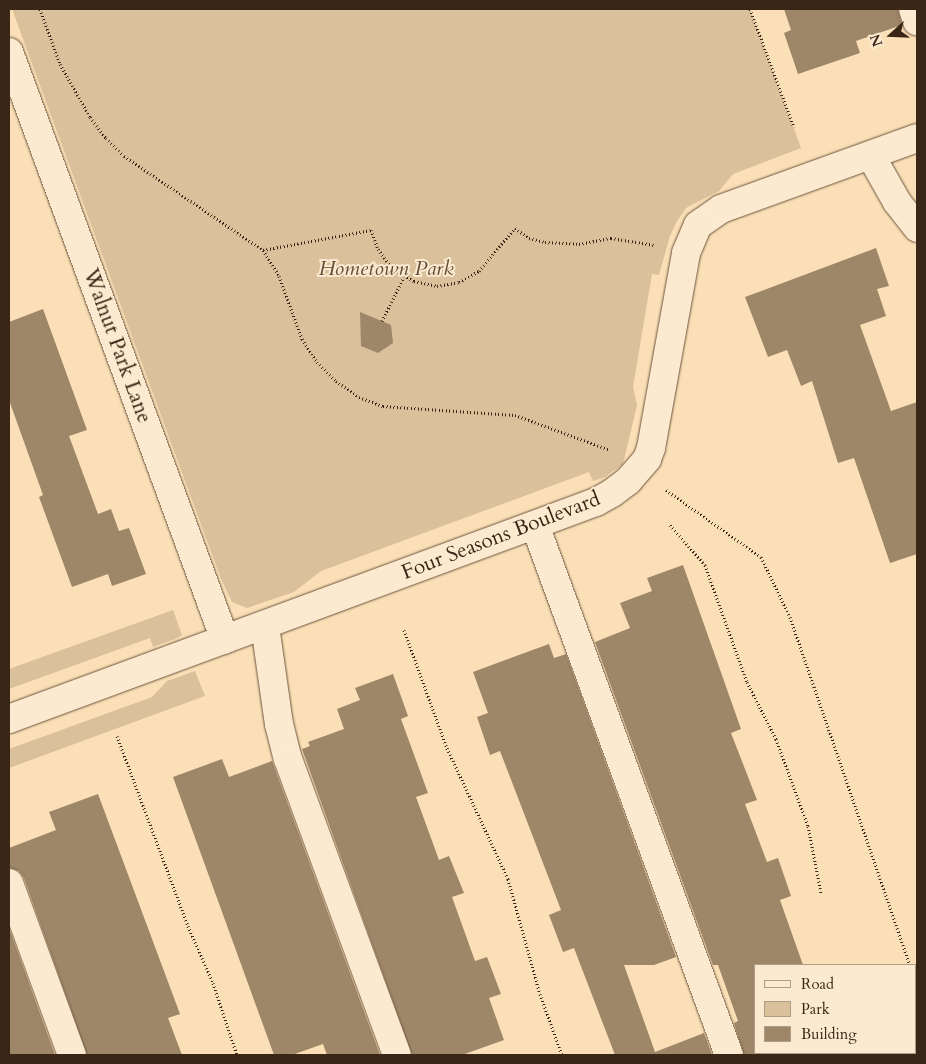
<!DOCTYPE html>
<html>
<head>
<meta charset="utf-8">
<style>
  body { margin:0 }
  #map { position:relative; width:926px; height:1064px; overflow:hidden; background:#fbdfb6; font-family:Cardo,serif }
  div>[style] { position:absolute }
  .green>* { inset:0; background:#dac09b }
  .building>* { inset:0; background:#9e8669 }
  .path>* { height:3px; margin-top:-1.5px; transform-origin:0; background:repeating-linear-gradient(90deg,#3a2616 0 1px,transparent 0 3.5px) }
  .roads { filter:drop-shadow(0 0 1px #6a543e) drop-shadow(0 0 1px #6a543e) }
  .minor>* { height:28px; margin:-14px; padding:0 14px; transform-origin:14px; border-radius:14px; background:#fcead0 }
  span { translate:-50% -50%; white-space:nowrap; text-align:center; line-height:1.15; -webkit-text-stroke:4px #fcead0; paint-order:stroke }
  .park-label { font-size:21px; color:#624c37; font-style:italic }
  .street-label { font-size:21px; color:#3a2616 }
  .frame { position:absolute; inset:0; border:10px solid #3a2616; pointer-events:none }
  .legend { position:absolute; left:754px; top:964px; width:162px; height:90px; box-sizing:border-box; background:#fcead0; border:1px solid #ae9c86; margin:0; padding:6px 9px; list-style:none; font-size:15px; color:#3a2616 }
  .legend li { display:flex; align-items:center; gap:10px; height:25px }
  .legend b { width:25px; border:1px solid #ae9c86 }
  .north { position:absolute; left:866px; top:10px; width:50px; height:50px; -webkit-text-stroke:4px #fcead0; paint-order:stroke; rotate:250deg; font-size:14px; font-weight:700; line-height:20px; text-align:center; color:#3a2616 }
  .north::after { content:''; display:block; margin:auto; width:18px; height:22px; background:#3a2616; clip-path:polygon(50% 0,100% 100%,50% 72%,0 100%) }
</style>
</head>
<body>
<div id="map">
  <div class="green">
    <i style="clip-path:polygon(12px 9px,750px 9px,801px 148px,733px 174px,719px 191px,686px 208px,677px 221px,670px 236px,659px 275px,652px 274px,633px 387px,637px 405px,623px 464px,605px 477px,593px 481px,589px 472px,321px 571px,294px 592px,247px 608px,232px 602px,221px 579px)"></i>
    <i style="clip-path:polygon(173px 610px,182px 635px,175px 639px,153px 647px,150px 638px,9px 689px,9px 669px)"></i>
    <i style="clip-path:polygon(195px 671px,205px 696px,9px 768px,9px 749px,152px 697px,167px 681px)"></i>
  </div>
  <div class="building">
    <i style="clip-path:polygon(784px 9px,898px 9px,902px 25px,856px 41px,860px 53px,798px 74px,784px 33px,791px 30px)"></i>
    <i style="clip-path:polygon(876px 248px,889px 286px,877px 289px,886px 316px,860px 325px,891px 411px,917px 402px,917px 554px,890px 563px,854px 458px,838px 463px,812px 381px,801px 386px,787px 350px,768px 357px,745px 297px)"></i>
    <i style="clip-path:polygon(43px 309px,87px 430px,69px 436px,98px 514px,111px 509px,119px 531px,129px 528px,146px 574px,112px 586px,108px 574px,72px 587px,39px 497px,43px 495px,9px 400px,9px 322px)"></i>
    <i style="clip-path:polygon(360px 312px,391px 325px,393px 343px,378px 353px,361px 346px)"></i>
    <i style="clip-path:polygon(683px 565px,741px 729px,731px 733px,757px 800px,745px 804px,767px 862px,778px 858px,791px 896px,780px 900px,803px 965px,755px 965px,755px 1055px,744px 1055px,734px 1023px,738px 1021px,718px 965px,713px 965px,595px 642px,630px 628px,620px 603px,652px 591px,647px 578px)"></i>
    <i style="clip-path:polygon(549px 644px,554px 658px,566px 654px,676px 957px,654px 965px,624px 965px,655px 1052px,704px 1033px,712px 1055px,615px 1055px,574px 948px,563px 952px,549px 915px,561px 910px,500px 751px,490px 755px,477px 717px,488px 713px,473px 672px)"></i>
    <i style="clip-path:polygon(393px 674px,408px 716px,401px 719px,428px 793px,416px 797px,439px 860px,449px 856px,464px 893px,452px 897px,475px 961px,487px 957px,501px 994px,489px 998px,504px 1040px,462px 1055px,412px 1055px,302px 749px,310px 746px,308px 742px,344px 729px,337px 709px,360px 700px,355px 688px)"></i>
    <i style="clip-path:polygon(222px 759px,229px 777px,272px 761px,380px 1055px,327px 1055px,323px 1044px,292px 1055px,274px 1055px,173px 777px)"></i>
    <i style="clip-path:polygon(98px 794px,180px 1014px,168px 1018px,182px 1055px,87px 1055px,24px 878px,19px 871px,9px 868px,9px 848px,56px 830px,49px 812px)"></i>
    <i style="clip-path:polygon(9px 928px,55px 1055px,9px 1055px)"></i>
  </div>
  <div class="path">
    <i style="left:40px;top:9px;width:59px;rotate:70deg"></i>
    <i style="left:60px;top:64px;width:61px;rotate:60.5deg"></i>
    <i style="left:90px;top:117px;width:26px;rotate:53deg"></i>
    <i style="left:106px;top:138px;width:25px;rotate:45deg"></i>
    <i style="left:124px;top:156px;width:168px;rotate:34.1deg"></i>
    <i style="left:263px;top:250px;width:31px;rotate:58deg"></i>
    <i style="left:279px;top:276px;width:67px;rotate:69.9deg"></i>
    <i style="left:302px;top:339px;width:27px;rotate:57deg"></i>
    <i style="left:317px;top:362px;width:27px;rotate:45deg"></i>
    <i style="left:336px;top:381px;width:28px;rotate:35deg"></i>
    <i style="left:359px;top:397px;width:26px;rotate:21deg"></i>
    <i style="left:383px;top:406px;width:132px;rotate:3.9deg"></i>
    <i style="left:515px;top:415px;width:101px;rotate:20.2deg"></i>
    <i style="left:750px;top:9px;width:126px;rotate:69.6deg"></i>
    <i style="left:263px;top:250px;width:110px;rotate:-10.5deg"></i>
    <i style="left:371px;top:230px;width:20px;rotate:70deg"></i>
    <i style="left:378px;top:249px;width:24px;rotate:54deg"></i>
    <i style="left:392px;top:268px;width:26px;rotate:31deg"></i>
    <i style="left:414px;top:281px;width:24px;rotate:12deg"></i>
    <i style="left:437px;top:286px;width:22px;rotate:-10deg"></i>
    <i style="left:459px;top:282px;width:23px;rotate:-29deg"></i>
    <i style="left:479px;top:271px;width:56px;rotate:-50.1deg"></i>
    <i style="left:515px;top:228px;width:17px;rotate:36deg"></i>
    <i style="left:529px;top:238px;width:16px;rotate:14deg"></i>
    <i style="left:545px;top:242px;width:34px;rotate:3deg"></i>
    <i style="left:579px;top:244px;width:33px;rotate:-11deg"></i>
    <i style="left:611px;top:238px;width:44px;rotate:9.2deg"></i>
    <i style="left:382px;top:321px;width:49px;rotate:-63.4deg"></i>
    <i style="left:666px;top:490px;width:116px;rotate:35.2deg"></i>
    <i style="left:761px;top:557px;width:67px;rotate:64.2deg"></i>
    <i style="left:790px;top:617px;width:368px;rotate:71deg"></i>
    <i style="left:670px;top:525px;width:53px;rotate:48.8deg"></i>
    <i style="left:705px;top:565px;width:124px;rotate:70.3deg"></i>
    <i style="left:747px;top:682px;width:64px;rotate:63deg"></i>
    <i style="left:776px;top:739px;width:93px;rotate:69.8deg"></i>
    <i style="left:808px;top:826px;width:68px;rotate:79deg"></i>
    <i style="left:404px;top:630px;width:126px;rotate:70deg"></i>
    <i style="left:447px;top:748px;width:145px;rotate:65deg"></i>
    <i style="left:508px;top:879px;width:119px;rotate:74.5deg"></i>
    <i style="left:540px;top:994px;width:65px;rotate:70.2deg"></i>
    <i style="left:117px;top:736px;width:203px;rotate:69.5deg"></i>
    <i style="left:188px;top:926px;width:62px;rotate:66.3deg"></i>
    <i style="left:213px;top:983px;width:76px;rotate:71.6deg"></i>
    <i style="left:915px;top:983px;width:10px;rotate:79deg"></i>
    <i style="left:890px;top:1053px;width:2px;rotate:63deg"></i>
  </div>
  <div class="roads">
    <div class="minor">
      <i style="left:913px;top:9px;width:13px;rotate:72deg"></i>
      <i style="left:9px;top:52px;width:626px;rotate:69.83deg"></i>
      <i style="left:871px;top:156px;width:53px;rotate:60.5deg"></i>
      <i style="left:897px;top:202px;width:33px;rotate:52deg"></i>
      <i style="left:535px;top:525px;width:564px;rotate:69.9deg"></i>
      <i style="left:265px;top:626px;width:99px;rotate:81.9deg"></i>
      <i style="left:279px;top:724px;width:36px;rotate:76deg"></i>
      <i style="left:288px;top:759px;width:315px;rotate:69.8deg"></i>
      <i style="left:9px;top:719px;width:626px;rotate:-20.29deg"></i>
      <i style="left:596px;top:502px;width:18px;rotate:-29deg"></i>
      <i style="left:612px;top:493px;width:20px;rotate:-37deg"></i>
      <i style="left:628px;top:481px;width:29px;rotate:-49deg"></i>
      <i style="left:647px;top:459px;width:12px;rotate:-70deg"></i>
      <i style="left:651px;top:448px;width:198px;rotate:-79.8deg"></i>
      <i style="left:686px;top:253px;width:30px;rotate:-67deg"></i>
      <i style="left:698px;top:225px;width:28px;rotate:-35deg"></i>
      <i style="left:721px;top:209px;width:208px;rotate:-19.9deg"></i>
      <i style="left:9px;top:883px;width:183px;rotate:69.9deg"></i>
    </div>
  </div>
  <div class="park-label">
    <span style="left:386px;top:269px">Hometown Park</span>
  </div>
  <div class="street-label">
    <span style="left:117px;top:346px;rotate:70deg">Walnut Park Lane</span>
    <span style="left:501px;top:536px;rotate:-21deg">Four Seasons Boulevard</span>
  </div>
  <div class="frame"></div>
  <ul class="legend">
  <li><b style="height:6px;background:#fcead0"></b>Road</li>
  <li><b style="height:14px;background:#dac09b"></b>Park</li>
  <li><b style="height:14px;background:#9e8669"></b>Building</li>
  </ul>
  <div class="north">N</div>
</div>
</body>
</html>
